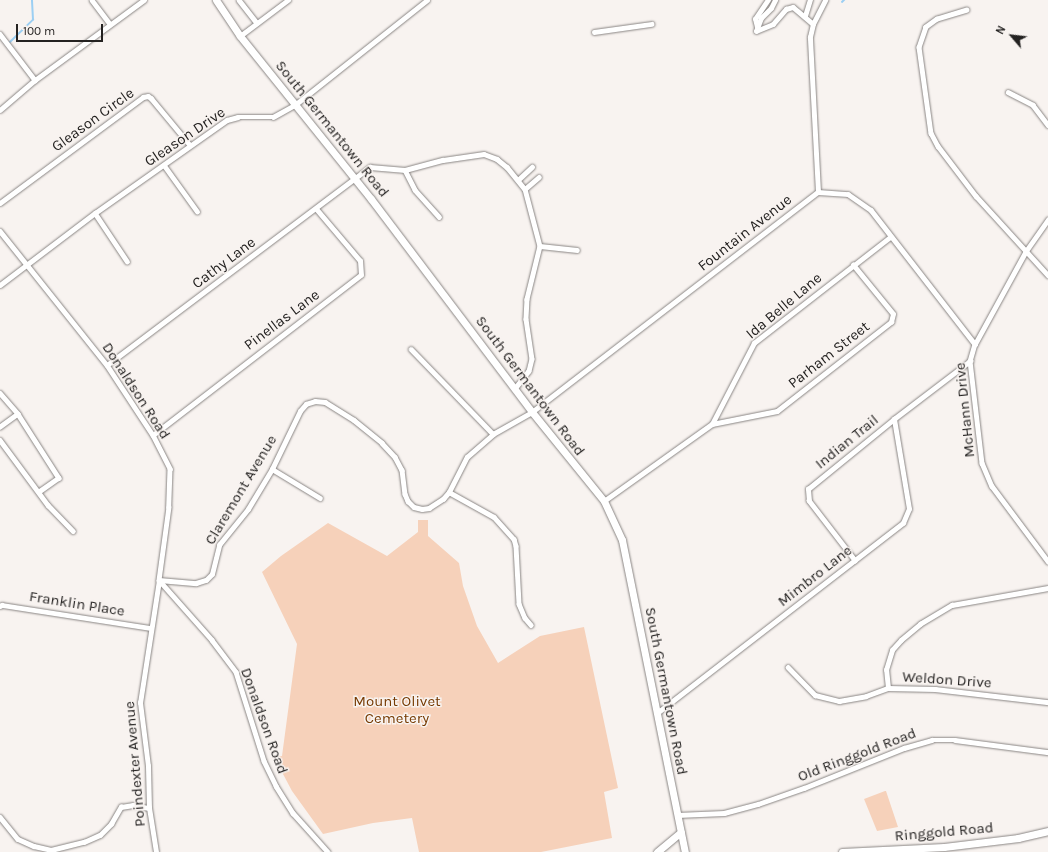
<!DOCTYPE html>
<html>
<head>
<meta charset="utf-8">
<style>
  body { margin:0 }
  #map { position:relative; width:1048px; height:852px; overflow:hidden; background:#f8f3f0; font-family:Karla,sans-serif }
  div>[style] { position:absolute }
  .green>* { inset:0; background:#f6d1ba }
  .stream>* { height:1.5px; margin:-0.75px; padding:0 0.75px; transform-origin:0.75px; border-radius:0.75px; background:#9ccff3 }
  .roads { filter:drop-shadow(0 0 1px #898583) drop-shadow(0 0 1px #898583) }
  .street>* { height:4.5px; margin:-2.25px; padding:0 2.25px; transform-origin:2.25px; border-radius:2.25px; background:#fff }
  .secondary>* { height:7px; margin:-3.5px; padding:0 3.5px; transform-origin:3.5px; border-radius:3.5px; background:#fff }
  .primary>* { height:7px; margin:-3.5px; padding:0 3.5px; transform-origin:3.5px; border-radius:3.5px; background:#fff }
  span { translate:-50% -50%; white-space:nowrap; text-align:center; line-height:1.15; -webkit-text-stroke:3px #f8f3f0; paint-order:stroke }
  .street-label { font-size:15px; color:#242221 }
  .park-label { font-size:15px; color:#763a02 }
  .north { position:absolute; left:992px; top:16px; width:40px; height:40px; -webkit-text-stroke:3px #f8f3f0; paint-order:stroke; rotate:298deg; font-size:11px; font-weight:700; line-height:16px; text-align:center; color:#242221 }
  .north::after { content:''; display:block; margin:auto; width:14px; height:18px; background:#242221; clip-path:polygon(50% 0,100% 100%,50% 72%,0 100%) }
  .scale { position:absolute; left:16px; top:24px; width:87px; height:18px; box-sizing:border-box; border:2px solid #242221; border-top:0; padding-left:5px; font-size:12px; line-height:14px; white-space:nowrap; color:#242221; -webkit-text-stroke:3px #f8f3f0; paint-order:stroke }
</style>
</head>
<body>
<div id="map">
  <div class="green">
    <i style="clip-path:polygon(418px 520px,428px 520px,428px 536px,459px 563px,463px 586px,477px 626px,498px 663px,540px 636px,584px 627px,618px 788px,604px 792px,612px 838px,541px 852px,419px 852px,412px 818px,373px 823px,323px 834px,292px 791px,274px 757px,282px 756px,297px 644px,262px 572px,281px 556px,328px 523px,387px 556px,418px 532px)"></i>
    <i style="clip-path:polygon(885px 791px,886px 791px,898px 827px,877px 831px,864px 799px)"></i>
  </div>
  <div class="stream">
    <i style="left:842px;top:2px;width:3px;rotate:-45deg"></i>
    <i style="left:10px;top:42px;width:32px;rotate:-44deg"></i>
    <i style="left:33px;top:20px;width:20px;rotate:-93deg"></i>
  </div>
  <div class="roads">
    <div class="street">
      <i style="left:92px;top:0;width:30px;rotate:53deg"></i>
      <i style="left:239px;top:0;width:29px;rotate:52deg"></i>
      <i style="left:967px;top:10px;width:31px;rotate:163deg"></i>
      <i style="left:937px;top:19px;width:14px;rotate:144deg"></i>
      <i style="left:926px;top:27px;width:21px;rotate:109deg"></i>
      <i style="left:919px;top:47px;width:87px;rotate:82.1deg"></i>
      <i style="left:931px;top:133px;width:15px;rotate:62deg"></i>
      <i style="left:938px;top:146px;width:63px;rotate:52.8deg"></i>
      <i style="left:976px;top:196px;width:107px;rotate:47.7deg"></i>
      <i style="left:805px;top:16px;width:17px;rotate:-73deg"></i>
      <i style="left:757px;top:27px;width:8px;rotate:-104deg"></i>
      <i style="left:755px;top:19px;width:23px;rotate:-56deg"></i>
      <i style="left:756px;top:31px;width:18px;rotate:-22deg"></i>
      <i style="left:773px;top:24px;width:20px;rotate:-49deg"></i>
      <i style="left:786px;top:9px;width:7px;rotate:-16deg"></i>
      <i style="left:793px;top:7px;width:26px;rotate:40deg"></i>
      <i style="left:756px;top:31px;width:14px;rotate:-69deg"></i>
      <i style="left:761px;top:18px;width:14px;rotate:-45deg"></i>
      <i style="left:771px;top:8px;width:9px;rotate:-63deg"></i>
      <i style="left:594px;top:32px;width:58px;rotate:-8deg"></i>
      <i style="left:0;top:34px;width:58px;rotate:52.7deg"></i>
      <i style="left:240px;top:36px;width:60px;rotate:-36.9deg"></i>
      <i style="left:1008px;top:92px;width:28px;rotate:27deg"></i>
      <i style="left:1033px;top:105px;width:25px;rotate:53deg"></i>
      <i style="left:0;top:110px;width:46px;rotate:-40.6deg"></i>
      <i style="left:35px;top:80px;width:135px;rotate:-36.3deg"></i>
      <i style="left:164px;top:165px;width:57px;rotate:54.3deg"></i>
      <i style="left:405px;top:170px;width:22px;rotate:63deg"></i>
      <i style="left:415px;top:190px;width:36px;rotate:48deg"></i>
      <i style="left:518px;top:180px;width:19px;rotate:-43deg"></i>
      <i style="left:525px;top:189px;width:18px;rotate:-41deg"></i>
      <i style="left:818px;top:192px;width:30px;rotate:4deg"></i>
      <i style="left:848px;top:194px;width:28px;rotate:35deg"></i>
      <i style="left:871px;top:210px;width:170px;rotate:52.2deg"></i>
      <i style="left:975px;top:344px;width:18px;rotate:106deg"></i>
      <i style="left:970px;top:361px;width:103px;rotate:83.3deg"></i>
      <i style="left:982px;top:463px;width:25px;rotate:67deg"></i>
      <i style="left:992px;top:486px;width:94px;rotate:53.3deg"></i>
      <i style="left:0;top:203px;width:178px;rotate:-36.5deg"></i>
      <i style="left:143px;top:97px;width:5px;rotate:-11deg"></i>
      <i style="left:148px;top:96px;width:4px;rotate:34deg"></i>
      <i style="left:151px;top:98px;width:61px;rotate:50.3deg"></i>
      <i style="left:95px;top:213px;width:58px;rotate:56.3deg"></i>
      <i style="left:0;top:231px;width:171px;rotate:51.4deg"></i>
      <i style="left:107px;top:365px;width:84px;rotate:56.7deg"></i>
      <i style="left:153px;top:435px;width:38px;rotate:63deg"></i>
      <i style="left:170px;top:469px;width:38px;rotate:92deg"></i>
      <i style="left:169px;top:507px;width:74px;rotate:97.8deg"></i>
      <i style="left:159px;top:580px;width:80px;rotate:48.5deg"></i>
      <i style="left:212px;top:640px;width:40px;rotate:53deg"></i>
      <i style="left:236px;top:672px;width:93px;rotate:72.5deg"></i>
      <i style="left:264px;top:761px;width:28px;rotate:64deg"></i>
      <i style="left:276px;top:786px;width:32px;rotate:58deg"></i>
      <i style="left:293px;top:813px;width:52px;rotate:48.1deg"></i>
      <i style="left:540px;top:246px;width:37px;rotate:6deg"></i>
      <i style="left:0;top:285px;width:119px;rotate:-37.2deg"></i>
      <i style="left:95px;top:213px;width:161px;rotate:-35.2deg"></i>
      <i style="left:227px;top:120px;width:11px;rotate:-15deg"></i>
      <i style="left:238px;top:117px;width:35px"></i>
      <i style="left:273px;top:117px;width:26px;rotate:-29deg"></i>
      <i style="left:296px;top:104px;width:167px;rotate:-38.4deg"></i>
      <i style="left:975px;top:344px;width:106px;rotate:-61.3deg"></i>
      <i style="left:1026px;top:251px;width:38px;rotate:-55deg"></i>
      <i style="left:411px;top:349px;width:118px;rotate:46deg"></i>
      <i style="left:107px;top:365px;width:329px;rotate:-37deg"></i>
      <i style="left:370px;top:167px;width:35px;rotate:5deg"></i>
      <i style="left:405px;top:170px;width:39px;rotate:-15deg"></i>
      <i style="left:443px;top:160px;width:41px;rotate:-8.3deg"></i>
      <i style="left:484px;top:154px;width:14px;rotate:21deg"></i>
      <i style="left:497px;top:159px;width:13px;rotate:39deg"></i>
      <i style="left:507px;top:167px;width:28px;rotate:51deg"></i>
      <i style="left:525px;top:189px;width:59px;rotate:75.3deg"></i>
      <i style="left:540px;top:246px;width:55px;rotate:103.8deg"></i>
      <i style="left:527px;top:299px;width:20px;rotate:93deg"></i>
      <i style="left:526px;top:319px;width:40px;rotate:81.5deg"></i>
      <i style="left:532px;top:359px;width:12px;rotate:104deg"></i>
      <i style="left:529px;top:371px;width:23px;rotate:128deg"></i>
      <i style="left:0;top:393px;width:28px;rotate:49deg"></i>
      <i style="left:18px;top:414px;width:22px;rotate:144deg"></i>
      <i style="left:18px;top:414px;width:76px;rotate:57.4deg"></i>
      <i style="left:59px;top:478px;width:24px;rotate:145deg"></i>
      <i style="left:712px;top:424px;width:66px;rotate:-11.3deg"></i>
      <i style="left:777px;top:411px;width:145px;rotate:-38deg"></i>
      <i style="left:891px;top:322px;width:8px;rotate:-76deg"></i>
      <i style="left:893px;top:314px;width:63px;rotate:-129.2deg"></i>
      <i style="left:153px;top:435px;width:262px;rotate:-37.6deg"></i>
      <i style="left:361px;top:275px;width:14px;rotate:-94deg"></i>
      <i style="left:360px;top:261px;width:68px;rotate:-130.2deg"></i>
      <i style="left:0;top:440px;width:81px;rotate:53.6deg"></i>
      <i style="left:48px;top:505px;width:36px;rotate:46deg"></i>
      <i style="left:272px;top:469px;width:56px;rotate:31.1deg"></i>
      <i style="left:449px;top:492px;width:51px;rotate:29.1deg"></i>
      <i style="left:494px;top:517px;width:30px;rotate:48deg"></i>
      <i style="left:514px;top:539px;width:7px;rotate:74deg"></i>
      <i style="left:516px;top:546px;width:58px;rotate:87deg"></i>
      <i style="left:519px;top:604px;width:15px;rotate:67deg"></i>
      <i style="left:525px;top:618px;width:9px;rotate:49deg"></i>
      <i style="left:604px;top:501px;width:133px;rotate:-35.5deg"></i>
      <i style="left:712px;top:424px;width:91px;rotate:-62.6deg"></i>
      <i style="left:754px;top:343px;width:172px;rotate:-37.9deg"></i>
      <i style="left:855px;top:561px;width:76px;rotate:-127.5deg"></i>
      <i style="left:809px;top:501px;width:12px;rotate:-95deg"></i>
      <i style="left:808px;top:489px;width:111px;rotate:-39.1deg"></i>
      <i style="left:894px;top:419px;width:96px;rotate:-37.3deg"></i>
      <i style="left:0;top:606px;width:2px;rotate:-27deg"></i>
      <i style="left:2px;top:605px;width:150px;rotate:8.8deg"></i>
      <i style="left:788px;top:667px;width:39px;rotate:46deg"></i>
      <i style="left:815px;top:695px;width:25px;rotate:14deg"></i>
      <i style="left:839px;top:701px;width:27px;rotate:-10deg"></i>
      <i style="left:866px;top:696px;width:23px;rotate:-20deg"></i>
      <i style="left:888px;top:688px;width:47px;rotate:1.2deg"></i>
      <i style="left:935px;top:689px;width:114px;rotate:6.6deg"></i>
      <i style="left:888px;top:688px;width:18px;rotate:-96deg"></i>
      <i style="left:886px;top:670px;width:21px;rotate:-73deg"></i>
      <i style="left:892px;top:650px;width:13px;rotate:-48deg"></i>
      <i style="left:901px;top:640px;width:25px;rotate:-40deg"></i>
      <i style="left:920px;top:624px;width:37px;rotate:-31deg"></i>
      <i style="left:952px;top:605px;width:97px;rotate:-10deg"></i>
      <i style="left:657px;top:713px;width:311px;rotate:-37.7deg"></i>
      <i style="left:903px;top:523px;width:15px;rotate:-67deg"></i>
      <i style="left:909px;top:509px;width:91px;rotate:-99.5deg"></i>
      <i style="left:677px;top:815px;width:47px;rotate:-2.4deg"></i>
      <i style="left:724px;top:813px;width:35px;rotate:-15deg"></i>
      <i style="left:758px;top:804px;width:49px;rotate:-19.2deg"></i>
      <i style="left:804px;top:788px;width:108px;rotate:-21.8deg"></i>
      <i style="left:904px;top:748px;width:29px;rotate:-16deg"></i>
      <i style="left:932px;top:740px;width:23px"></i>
      <i style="left:955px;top:740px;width:94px;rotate:7.4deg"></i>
      <i style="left:0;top:817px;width:28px;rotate:51deg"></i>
      <i style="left:18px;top:839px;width:17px;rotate:24deg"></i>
      <i style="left:34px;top:846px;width:17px;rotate:13deg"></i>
      <i style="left:51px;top:850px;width:34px;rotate:-14deg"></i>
      <i style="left:84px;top:842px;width:17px;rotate:-24deg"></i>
      <i style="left:100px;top:835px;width:16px;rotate:-45deg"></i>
      <i style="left:111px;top:824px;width:20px;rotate:-60deg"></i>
      <i style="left:121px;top:807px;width:12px;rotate:-9deg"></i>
      <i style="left:133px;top:805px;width:16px;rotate:11deg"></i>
      <i style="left:156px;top:852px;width:45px;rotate:-99deg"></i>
      <i style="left:149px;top:808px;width:42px;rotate:-91.4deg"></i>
      <i style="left:148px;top:766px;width:64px;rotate:-97.2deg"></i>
      <i style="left:140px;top:703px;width:124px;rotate:-81.2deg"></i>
      <i style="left:159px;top:580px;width:37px;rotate:5deg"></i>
      <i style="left:196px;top:583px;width:10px;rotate:-17deg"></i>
      <i style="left:206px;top:580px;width:8px;rotate:-45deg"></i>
      <i style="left:212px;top:574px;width:30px;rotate:-76deg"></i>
      <i style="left:219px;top:545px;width:46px;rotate:-51.1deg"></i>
      <i style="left:248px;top:509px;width:47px;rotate:-59deg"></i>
      <i style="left:272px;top:469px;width:64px;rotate:-64.2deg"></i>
      <i style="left:300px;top:411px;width:9px;rotate:-49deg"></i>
      <i style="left:306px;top:404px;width:9px;rotate:-18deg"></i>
      <i style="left:315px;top:401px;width:10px;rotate:6deg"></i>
      <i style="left:325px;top:402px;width:34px;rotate:32deg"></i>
      <i style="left:354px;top:420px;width:36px;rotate:39deg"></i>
      <i style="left:382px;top:443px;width:19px;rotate:47deg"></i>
      <i style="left:395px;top:457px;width:15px;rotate:62deg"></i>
      <i style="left:402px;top:470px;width:24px;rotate:83deg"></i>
      <i style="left:405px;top:494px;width:8px;rotate:67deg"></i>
      <i style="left:408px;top:501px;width:8px;rotate:45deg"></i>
      <i style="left:414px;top:507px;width:8px;rotate:14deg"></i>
      <i style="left:422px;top:509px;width:7px;rotate:-8deg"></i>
      <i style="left:429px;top:508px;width:17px;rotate:-33deg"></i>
      <i style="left:443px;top:499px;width:9px;rotate:-49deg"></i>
      <i style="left:449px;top:492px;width:39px;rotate:-63deg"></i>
      <i style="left:467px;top:457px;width:35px;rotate:-41deg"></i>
      <i style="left:493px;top:434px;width:45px;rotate:-29.4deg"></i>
      <i style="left:532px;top:412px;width:361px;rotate:-37.6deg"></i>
      <i style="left:818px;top:192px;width:155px;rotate:-93deg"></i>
      <i style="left:810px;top:37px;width:13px;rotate:-77deg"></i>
      <i style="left:813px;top:24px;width:27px;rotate:-63deg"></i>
    </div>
    <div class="secondary">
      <i style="left:216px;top:0;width:43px;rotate:56.3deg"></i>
      <i style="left:240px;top:36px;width:209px;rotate:51.2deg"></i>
      <i style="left:371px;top:199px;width:267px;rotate:52.9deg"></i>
      <i style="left:532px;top:412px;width:114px;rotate:51deg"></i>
      <i style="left:604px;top:501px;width:43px;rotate:65.2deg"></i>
      <i style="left:622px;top:540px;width:318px;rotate:78.6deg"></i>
    </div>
    <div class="primary">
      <i style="left:657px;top:852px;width:31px;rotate:-40deg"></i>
      <i style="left:842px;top:852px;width:102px;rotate:-2.8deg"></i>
      <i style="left:944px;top:847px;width:75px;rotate:-6.9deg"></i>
      <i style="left:1018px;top:838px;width:31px;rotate:-13deg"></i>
    </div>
  </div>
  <div class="street-label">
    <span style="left:93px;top:120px;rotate:-36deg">Gleason Circle</span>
    <span style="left:332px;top:129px;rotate:51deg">South Germantown Road</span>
    <span style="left:185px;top:137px;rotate:-34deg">Gleason Drive</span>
    <span style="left:745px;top:233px;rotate:-38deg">Fountain Avenue</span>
    <span style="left:224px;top:263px;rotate:-37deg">Cathy Lane</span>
    <span style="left:784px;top:306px;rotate:-40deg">Ida Belle Lane</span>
    <span style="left:282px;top:320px;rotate:-37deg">Pinellas Lane</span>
    <span style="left:829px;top:355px;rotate:-38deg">Parham Street</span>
    <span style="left:530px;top:386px;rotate:53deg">South Germantown Road</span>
    <span style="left:136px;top:391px;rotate:57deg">Donaldson Road</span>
    <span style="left:965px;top:410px;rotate:-96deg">McHann Drive</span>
    <span style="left:847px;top:442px;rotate:-39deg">Indian Trail</span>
    <span style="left:241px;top:490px;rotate:-59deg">Claremont Avenue</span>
    <span style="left:815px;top:576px;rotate:-38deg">Mimbro Lane</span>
    <span style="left:77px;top:604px;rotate:9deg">Franklin Place</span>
    <span style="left:947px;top:680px;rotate:4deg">Weldon Drive</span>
    <span style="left:666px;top:691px;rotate:79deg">South Germantown Road</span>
    <span style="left:264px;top:721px;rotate:70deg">Donaldson Road</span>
    <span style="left:857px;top:755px;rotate:-21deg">Old Ringgold Road</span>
    <span style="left:135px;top:764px;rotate:-95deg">Poindexter Avenue</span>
    <span style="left:944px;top:832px;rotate:-5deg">Ringgold Road</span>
  </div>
  <div class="park-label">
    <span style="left:397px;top:710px">Mount Olivet<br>Cemetery</span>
  </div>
  <div class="north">N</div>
  <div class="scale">100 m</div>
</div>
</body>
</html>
